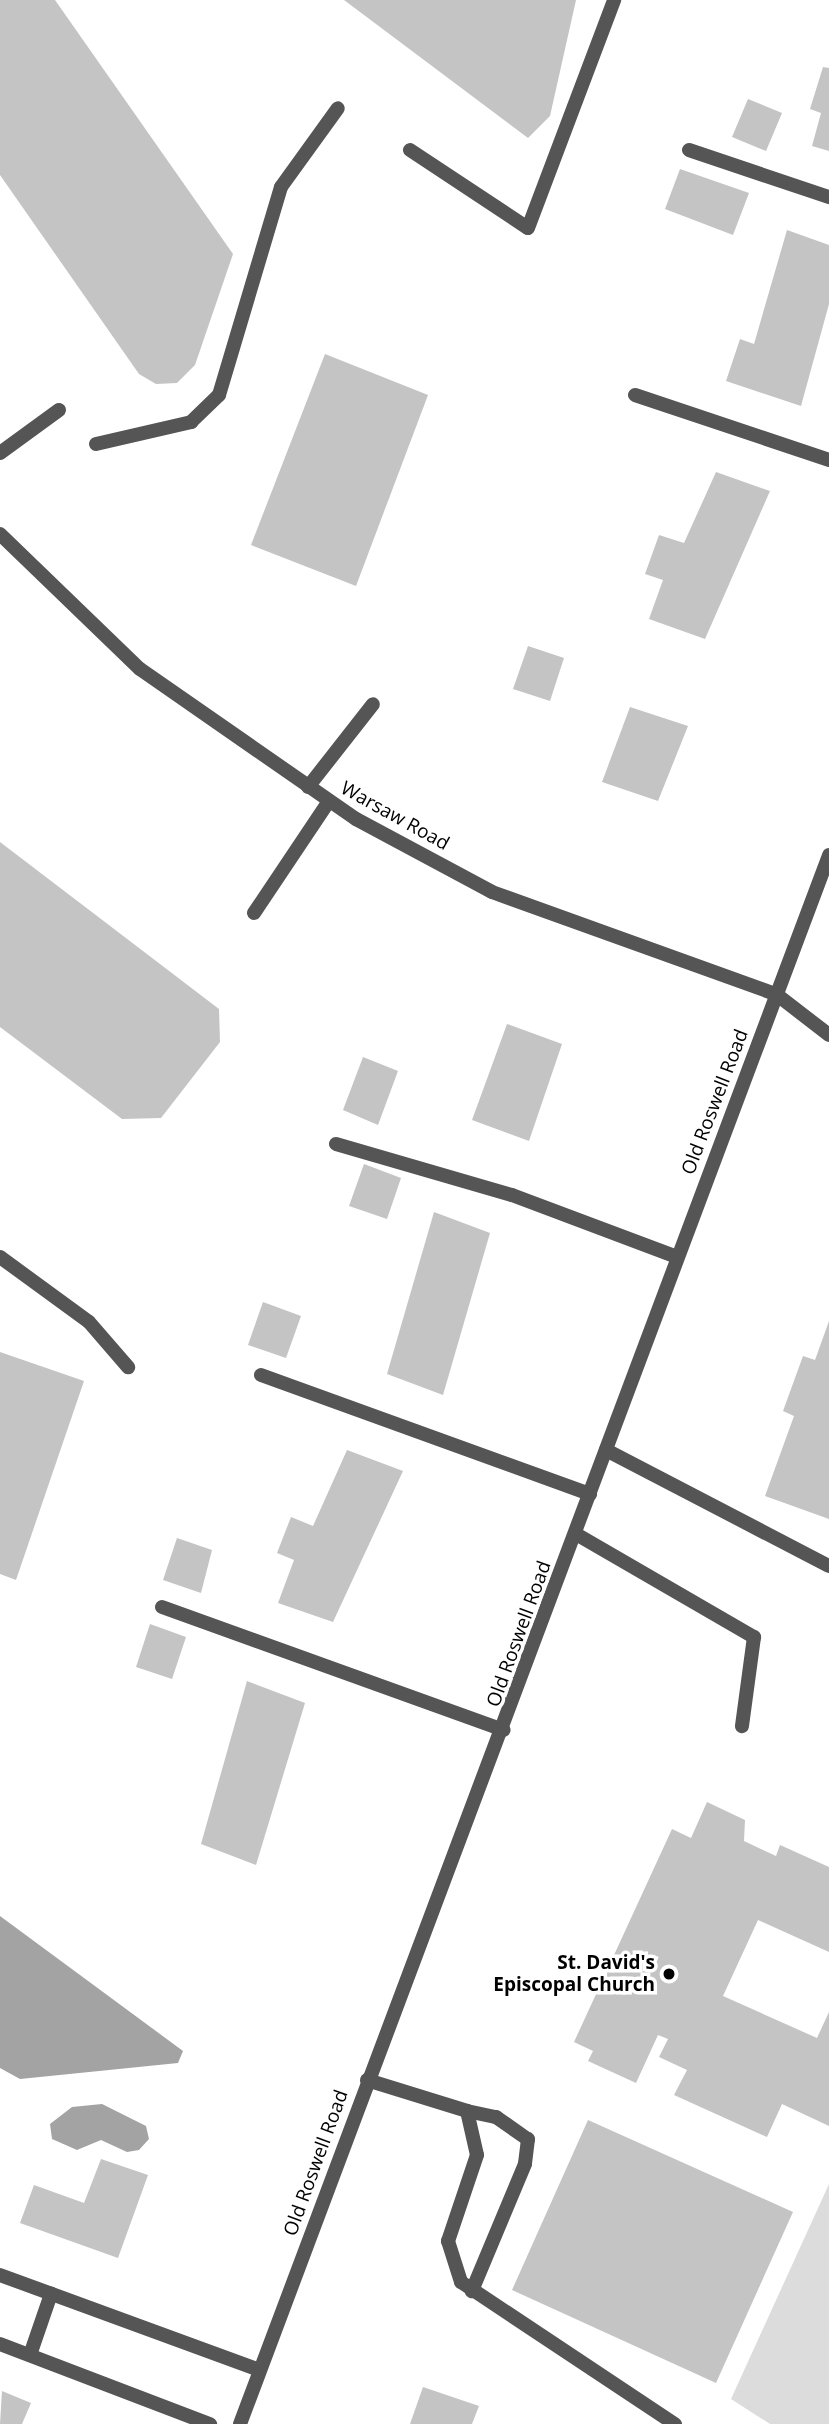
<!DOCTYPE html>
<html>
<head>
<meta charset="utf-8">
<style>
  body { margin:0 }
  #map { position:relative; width:829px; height:2424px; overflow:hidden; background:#fff; font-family:"Open Sans",sans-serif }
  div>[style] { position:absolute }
  .green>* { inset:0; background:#dcdcdc }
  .water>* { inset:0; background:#a3a3a3 }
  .building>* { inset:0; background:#c4c4c4 }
  .service>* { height:14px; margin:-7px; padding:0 7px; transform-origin:7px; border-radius:7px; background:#555 }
  .minor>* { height:14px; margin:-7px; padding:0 7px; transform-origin:7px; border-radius:7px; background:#555 }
  .tertiary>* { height:14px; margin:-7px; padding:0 7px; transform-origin:7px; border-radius:7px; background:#555 }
  .dots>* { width:19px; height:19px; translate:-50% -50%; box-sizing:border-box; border:4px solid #fff; border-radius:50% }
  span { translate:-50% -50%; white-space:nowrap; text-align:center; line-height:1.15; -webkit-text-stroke:7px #fff; paint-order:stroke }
  .street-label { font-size:19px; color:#000 }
  .poi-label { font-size:19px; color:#000; font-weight:700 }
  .right { translate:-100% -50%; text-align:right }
</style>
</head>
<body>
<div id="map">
  <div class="green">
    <i style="clip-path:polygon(829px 2184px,829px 2424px,770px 2424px,731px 2399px)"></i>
  </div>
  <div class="water">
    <i style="clip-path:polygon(0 1916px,183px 2051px,178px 2063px,20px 2079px,0 2068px)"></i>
    <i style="clip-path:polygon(102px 2104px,146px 2126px,149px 2139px,139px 2150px,127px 2152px,101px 2140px,77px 2150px,52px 2139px,50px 2124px,72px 2107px)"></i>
  </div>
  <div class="building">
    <i style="clip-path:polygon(0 0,55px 0,233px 254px,195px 365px,177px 383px,156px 384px,139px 374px,0 175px)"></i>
    <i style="clip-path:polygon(344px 0,576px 0,550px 116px,528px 138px)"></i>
    <i style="clip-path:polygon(823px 67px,829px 68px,829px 151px,812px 146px,821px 113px,810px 109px)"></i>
    <i style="clip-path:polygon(748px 99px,782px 113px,766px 151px,732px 137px)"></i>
    <i style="clip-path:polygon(680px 169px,749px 193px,733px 235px,665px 209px)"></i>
    <i style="clip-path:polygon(787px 230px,829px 245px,829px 304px,801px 406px,726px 381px,740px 339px,754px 344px)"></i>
    <i style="clip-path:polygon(325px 354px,428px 395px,356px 586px,251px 545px)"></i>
    <i style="clip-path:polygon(716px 472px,770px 491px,705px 639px,649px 619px,663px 580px,645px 574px,659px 535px,684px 543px)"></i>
    <i style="clip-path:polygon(528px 646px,564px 658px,550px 701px,513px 689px)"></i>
    <i style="clip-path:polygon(630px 707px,688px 726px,658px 801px,602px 782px)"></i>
    <i style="clip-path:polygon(0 842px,219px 1009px,220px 1042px,161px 1118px,122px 1119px,0 1027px)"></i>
    <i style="clip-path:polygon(507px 1024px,562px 1044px,529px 1141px,472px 1120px)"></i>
    <i style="clip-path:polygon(363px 1057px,398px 1071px,378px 1125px,343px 1110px)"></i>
    <i style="clip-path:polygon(364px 1164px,401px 1178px,387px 1219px,349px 1206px)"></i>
    <i style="clip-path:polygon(434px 1212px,490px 1233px,443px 1395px,387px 1374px)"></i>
    <i style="clip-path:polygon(263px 1302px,301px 1316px,286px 1358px,248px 1345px)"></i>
    <i style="clip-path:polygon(829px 1321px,829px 1519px,765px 1496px,794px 1416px,783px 1411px,803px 1356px,815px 1360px)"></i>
    <i style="clip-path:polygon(0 1352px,84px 1381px,16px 1580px,0 1574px)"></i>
    <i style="clip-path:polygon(347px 1450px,403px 1471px,333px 1622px,278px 1603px,294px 1560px,277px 1553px,291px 1517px,313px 1526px)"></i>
    <i style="clip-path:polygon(177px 1538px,212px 1550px,201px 1593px,163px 1580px)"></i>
    <i style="clip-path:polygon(150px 1624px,186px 1637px,172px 1679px,136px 1667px)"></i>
    <i style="clip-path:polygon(247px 1681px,305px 1703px,256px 1865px,201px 1844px)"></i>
    <i style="clip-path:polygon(707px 1802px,745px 1820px,744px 1841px,776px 1856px,780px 1845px,829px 1867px,829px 1952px,758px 1920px,723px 1996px,817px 2038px,829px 2012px,829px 2126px,782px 2104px,767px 2137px,674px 2095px,687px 2070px,659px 2057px,668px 2039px,658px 2035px,636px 2083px,588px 2061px,593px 2051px,574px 2042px,672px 1829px,691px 1838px)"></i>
    <i style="clip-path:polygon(588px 2120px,793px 2212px,716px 2383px,512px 2290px)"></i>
    <i style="clip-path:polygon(101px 2159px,148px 2175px,118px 2258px,20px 2223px,34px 2185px,84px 2203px)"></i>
    <i style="clip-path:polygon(423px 2387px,479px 2406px,472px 2424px,410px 2424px)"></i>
    <i style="clip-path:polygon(2px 2391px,31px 2403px,22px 2424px,0 2424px)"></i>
  </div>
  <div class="service">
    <i style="left:410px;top:150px;width:141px;rotate:33.5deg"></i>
    <i style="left:528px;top:228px;width:244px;rotate:-69.3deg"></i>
    <i style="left:689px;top:150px;width:148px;rotate:18.6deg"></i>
    <i style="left:635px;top:395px;width:205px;rotate:18.5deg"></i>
    <i style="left:96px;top:444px;width:98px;rotate:-13deg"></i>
    <i style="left:191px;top:422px;width:39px;rotate:-44deg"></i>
    <i style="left:219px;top:395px;width:217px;rotate:-73.4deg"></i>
    <i style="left:281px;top:187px;width:97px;rotate:-54.2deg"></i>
    <i style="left:0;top:453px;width:73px;rotate:-36.1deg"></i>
    <i style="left:308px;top:787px;width:105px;rotate:-51.9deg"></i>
    <i style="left:254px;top:913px;width:135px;rotate:-56.2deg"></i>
    <i style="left:336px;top:1144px;width:183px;rotate:16.2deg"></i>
    <i style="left:512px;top:1195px;width:176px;rotate:20.6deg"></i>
    <i style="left:0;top:1257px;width:110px;rotate:36.1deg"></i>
    <i style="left:89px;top:1322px;width:60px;rotate:49.1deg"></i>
    <i style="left:261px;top:1375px;width:350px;rotate:19.9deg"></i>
    <i style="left:606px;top:1450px;width:251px;rotate:27.5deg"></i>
    <i style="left:576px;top:1534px;width:206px;rotate:30.1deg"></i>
    <i style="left:754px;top:1637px;width:90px;rotate:97.7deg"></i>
    <i style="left:162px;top:1607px;width:363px;rotate:19.8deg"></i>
    <i style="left:367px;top:2080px;width:105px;rotate:17.2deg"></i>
    <i style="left:467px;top:2111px;width:45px;rotate:77.2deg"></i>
    <i style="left:477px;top:2155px;width:91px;rotate:108.6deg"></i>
    <i style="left:448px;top:2241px;width:43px;rotate:72.4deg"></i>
    <i style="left:461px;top:2282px;width:257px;rotate:33.6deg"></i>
    <i style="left:467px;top:2111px;width:30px;rotate:12deg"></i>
    <i style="left:496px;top:2117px;width:39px;rotate:35deg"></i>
    <i style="left:528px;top:2139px;width:25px;rotate:97deg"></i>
    <i style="left:525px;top:2164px;width:138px;rotate:112.7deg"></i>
  </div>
  <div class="minor">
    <i style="left:0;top:2275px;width:276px;rotate:20.1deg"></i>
    <i style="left:0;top:2344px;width:225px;rotate:20.9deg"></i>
    <i style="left:30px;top:2355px;width:65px;rotate:-71deg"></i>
  </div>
  <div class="tertiary">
    <i style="left:0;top:534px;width:194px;rotate:44deg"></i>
    <i style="left:140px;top:669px;width:263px;rotate:34.8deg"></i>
    <i style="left:356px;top:819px;width:154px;rotate:28.2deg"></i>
    <i style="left:492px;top:892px;width:302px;rotate:19.8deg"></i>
    <i style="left:776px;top:994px;width:67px;rotate:37.7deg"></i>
    <i style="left:240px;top:2424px;width:1676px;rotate:-69.42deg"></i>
  </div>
  <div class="dots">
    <i style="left:669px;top:1974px;background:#000"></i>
  </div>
  <div class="street-label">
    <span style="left:395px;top:816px;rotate:29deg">Warsaw Road</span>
    <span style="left:715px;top:1102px;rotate:-69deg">Old Roswell Road</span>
    <span style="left:519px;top:1634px;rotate:-70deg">Old Roswell Road</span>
    <span style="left:316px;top:2163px;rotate:-70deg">Old Roswell Road</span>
  </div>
  <div class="poi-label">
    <span class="right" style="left:655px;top:1974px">St. David's<br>Episcopal Church</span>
  </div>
</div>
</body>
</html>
